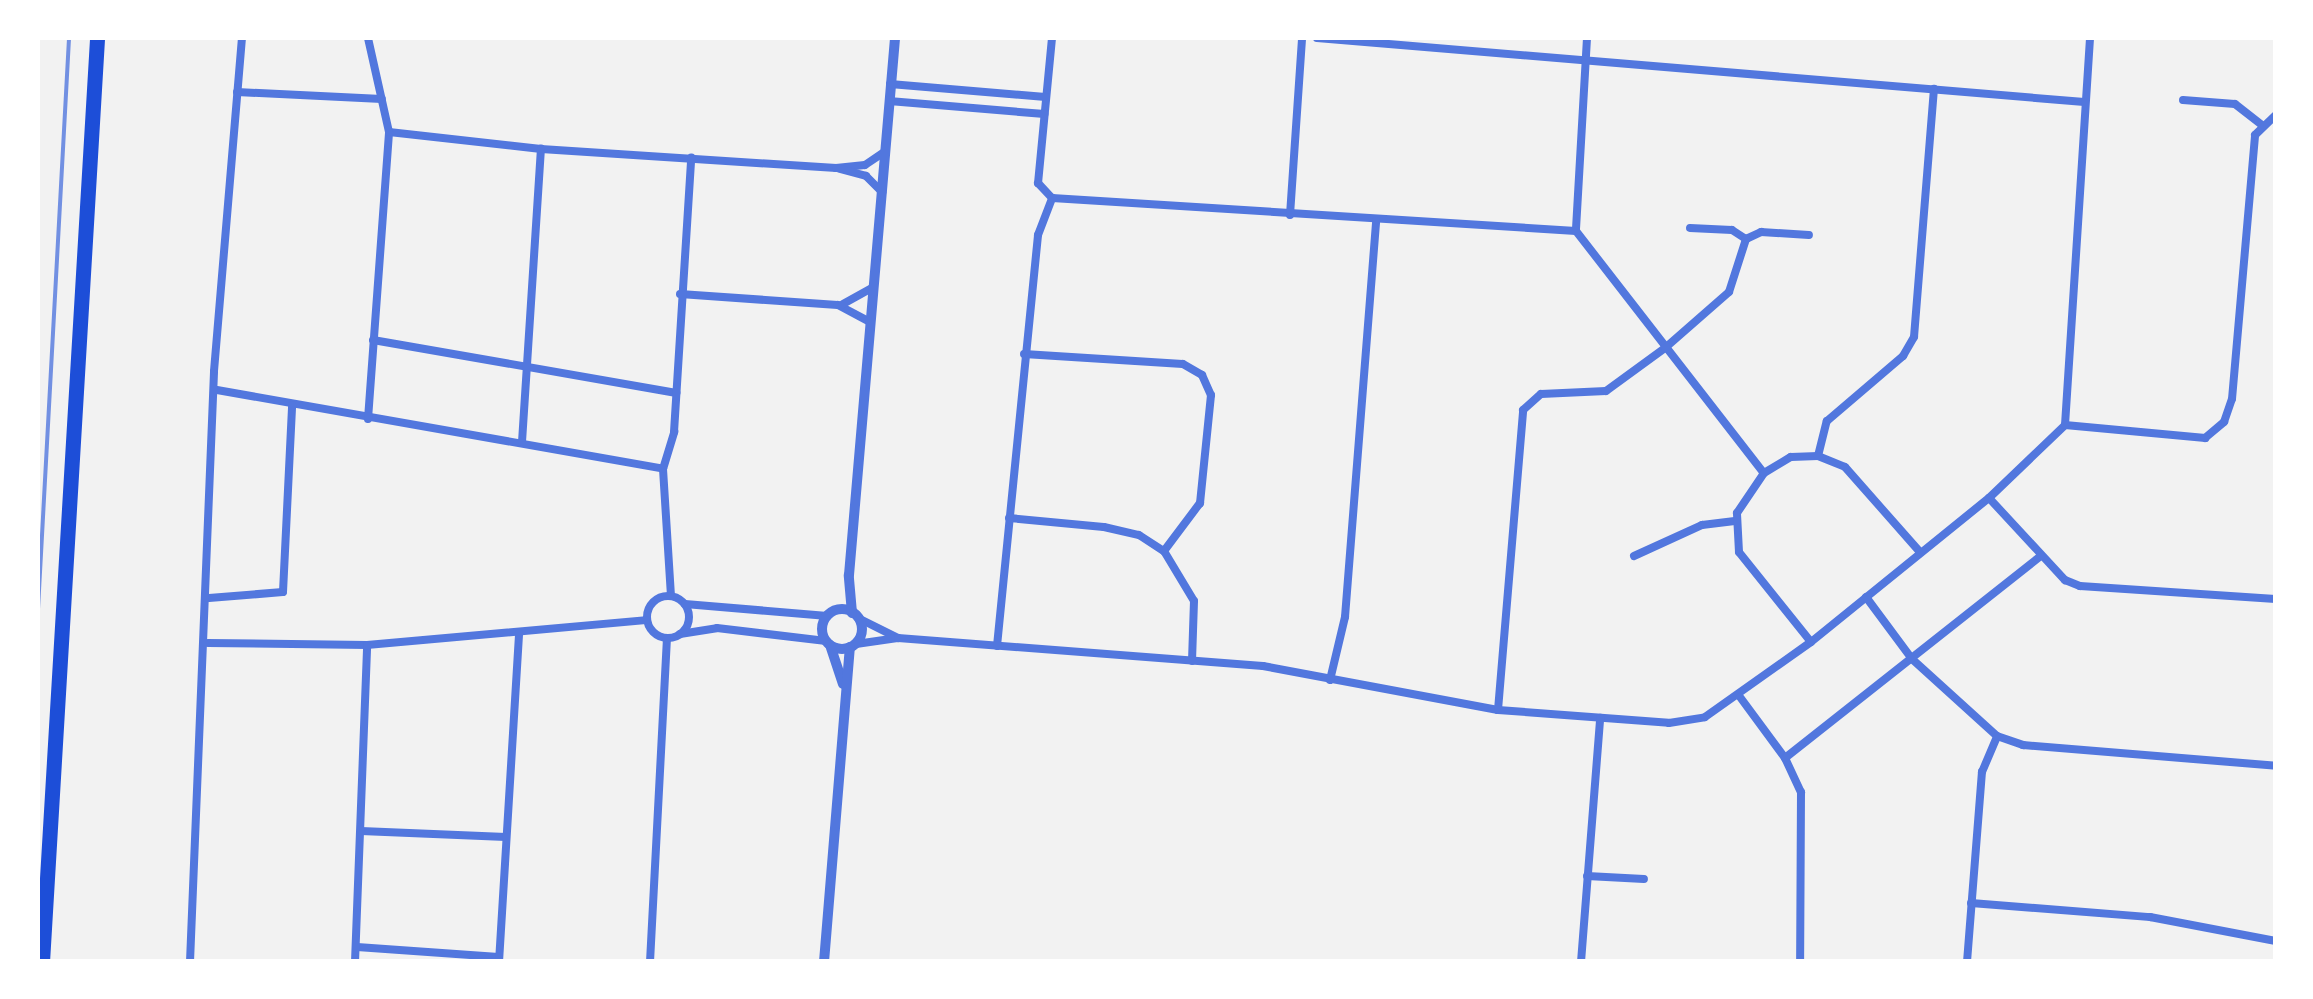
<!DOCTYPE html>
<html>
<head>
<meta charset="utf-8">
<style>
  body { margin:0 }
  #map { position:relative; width:2313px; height:999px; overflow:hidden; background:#f2f2f2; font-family:Jost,sans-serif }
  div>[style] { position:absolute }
  .minor>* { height:8px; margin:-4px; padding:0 4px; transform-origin:4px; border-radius:4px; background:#5277de }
  .minor>.ring { margin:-4px; padding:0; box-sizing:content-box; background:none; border:8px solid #5277de; border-radius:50% }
  .tertiary>* { height:10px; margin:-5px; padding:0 5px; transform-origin:5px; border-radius:5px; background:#5277de }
  .tertiary>.ring { margin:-5px; padding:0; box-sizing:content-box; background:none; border:10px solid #5277de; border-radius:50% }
  .motorway>* { height:15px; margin:-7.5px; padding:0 7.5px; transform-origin:7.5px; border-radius:7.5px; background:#1d4ed8 }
  .rail>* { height:4px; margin:-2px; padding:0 2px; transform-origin:2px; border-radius:2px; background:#7290e2 }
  span { translate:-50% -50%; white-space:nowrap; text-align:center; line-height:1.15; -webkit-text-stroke:10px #fff; paint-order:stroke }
  .frame { position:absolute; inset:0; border:40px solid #fff; pointer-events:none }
</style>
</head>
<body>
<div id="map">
  <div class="minor">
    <i style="left:1052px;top:38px;width:146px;rotate:95.5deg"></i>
    <i style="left:1038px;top:183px;width:21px;rotate:47deg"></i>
    <i style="left:1052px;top:198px;width:525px;rotate:3.6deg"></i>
    <i style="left:1317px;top:38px;width:770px;rotate:4.77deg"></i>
    <i style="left:1587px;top:38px;width:193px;rotate:93.3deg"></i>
    <i style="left:1576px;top:231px;width:306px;rotate:52.2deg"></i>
    <i style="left:890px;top:84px;width:156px;rotate:4.8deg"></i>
    <i style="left:237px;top:92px;width:145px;rotate:2.8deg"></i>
    <i style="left:2183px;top:100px;width:52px;rotate:4.4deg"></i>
    <i style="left:2235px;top:104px;width:36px;rotate:38deg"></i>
    <i style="left:889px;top:101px;width:156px;rotate:4.8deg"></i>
    <i style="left:389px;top:132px;width:153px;rotate:6.4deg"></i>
    <i style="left:541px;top:149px;width:296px;rotate:3.7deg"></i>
    <i style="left:836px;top:168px;width:29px;rotate:-6deg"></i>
    <i style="left:865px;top:165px;width:23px;rotate:-34deg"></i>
    <i style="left:840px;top:169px;width:27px;rotate:15deg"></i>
    <i style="left:866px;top:176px;width:23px;rotate:45deg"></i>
    <i style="left:1290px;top:215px;width:177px;rotate:-86.1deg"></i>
    <i style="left:1690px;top:228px;width:42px;rotate:2.7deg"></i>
    <i style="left:1732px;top:230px;width:17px;rotate:33deg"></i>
    <i style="left:1746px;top:239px;width:17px;rotate:-25deg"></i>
    <i style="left:1761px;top:232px;width:48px;rotate:3.6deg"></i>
    <i style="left:680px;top:294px;width:158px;rotate:4deg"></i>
    <i style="left:838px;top:305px;width:36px;rotate:28deg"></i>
    <i style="left:843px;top:304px;width:35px;rotate:-29deg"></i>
    <i style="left:373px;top:340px;width:308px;rotate:9.9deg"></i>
    <i style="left:1024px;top:354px;width:159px;rotate:3.6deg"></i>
    <i style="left:1183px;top:364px;width:22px;rotate:30deg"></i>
    <i style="left:1202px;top:375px;width:22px;rotate:66deg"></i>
    <i style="left:1211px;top:395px;width:109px;rotate:95.8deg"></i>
    <i style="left:1200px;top:503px;width:60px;rotate:126.9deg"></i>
    <i style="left:217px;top:390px;width:453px;rotate:10deg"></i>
    <i style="left:663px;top:469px;width:126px;rotate:86.4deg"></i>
    <i style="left:368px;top:419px;width:288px;rotate:-85.8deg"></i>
    <i style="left:389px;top:132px;width:96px;rotate:-102.6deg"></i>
    <i style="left:2065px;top:425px;width:141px;rotate:5.3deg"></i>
    <i style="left:2205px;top:438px;width:25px;rotate:-40deg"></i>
    <i style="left:2224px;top:422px;width:24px;rotate:-71deg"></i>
    <i style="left:2232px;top:399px;width:265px;rotate:-85deg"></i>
    <i style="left:2255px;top:135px;width:29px;rotate:-44deg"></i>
    <i style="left:522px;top:442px;width:294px;rotate:-86.3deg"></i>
    <i style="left:1818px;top:456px;width:36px;rotate:-76deg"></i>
    <i style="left:1827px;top:421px;width:100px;rotate:-40.5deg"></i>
    <i style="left:1903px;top:356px;width:22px;rotate:-60deg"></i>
    <i style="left:1914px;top:337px;width:249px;rotate:-85.4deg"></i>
    <i style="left:663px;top:469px;width:39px;rotate:-73deg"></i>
    <i style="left:674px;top:432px;width:275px;rotate:-86.4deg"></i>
    <i style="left:1989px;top:498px;width:112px;rotate:47.2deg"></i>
    <i style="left:2065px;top:580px;width:16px;rotate:22deg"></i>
    <i style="left:2080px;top:586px;width:196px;rotate:3.8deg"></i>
    <i style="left:1009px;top:518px;width:95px;rotate:5.4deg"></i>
    <i style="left:1104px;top:527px;width:36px;rotate:13deg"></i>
    <i style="left:1139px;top:535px;width:30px;rotate:33deg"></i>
    <i style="left:1164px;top:551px;width:58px;rotate:59deg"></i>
    <i style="left:1194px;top:601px;width:60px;rotate:91.9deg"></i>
    <i style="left:1634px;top:556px;width:75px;rotate:-24.5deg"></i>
    <i style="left:1702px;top:525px;width:35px;rotate:-7deg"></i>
    <i class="ring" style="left:647px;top:596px;width:34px;height:34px"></i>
    <i style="left:1866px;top:597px;width:77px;rotate:53.4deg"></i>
    <i style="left:1912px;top:659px;width:115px;rotate:42.2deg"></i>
    <i style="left:1997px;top:736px;width:28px;rotate:19deg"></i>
    <i style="left:2023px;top:745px;width:254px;rotate:4.7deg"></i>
    <i style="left:209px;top:598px;width:74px;rotate:-4.6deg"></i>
    <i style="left:283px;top:592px;width:187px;rotate:-87.2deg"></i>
    <i style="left:685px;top:604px;width:143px;rotate:4.8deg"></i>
    <i style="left:858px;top:618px;width:45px;rotate:26.6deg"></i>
    <i style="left:680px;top:634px;width:37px;rotate:-9deg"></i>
    <i style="left:717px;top:628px;width:110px;rotate:6.8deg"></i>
    <i style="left:1811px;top:642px;width:115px;rotate:-128.7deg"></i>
    <i style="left:1739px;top:552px;width:39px;rotate:-93deg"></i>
    <i style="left:1737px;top:513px;width:48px;rotate:-56deg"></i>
    <i style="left:1764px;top:473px;width:31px;rotate:-31deg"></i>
    <i style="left:1791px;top:457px;width:27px;rotate:-2deg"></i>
    <i style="left:1818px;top:456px;width:29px;rotate:22deg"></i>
    <i style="left:1845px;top:467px;width:113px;rotate:48.6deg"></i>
    <i style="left:208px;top:643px;width:159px;rotate:0.7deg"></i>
    <i style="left:367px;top:645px;width:280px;rotate:-5.1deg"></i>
    <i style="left:856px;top:644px;width:42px;rotate:-8.1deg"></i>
    <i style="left:898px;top:638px;width:366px;rotate:4.4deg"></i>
    <i style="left:1263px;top:666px;width:239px;rotate:10.6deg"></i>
    <i style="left:1498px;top:710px;width:171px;rotate:4.3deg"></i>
    <i style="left:1669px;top:723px;width:36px;rotate:-9deg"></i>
    <i style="left:1705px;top:717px;width:130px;rotate:-35.3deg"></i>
    <i style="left:1811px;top:642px;width:229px;rotate:-39deg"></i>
    <i style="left:1989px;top:498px;width:105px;rotate:-43.8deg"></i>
    <i style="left:2065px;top:425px;width:388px;rotate:-86.3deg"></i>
    <i style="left:997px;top:646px;width:413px;rotate:-84.3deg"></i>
    <i style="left:1038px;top:235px;width:40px;rotate:-69deg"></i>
    <i style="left:1330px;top:680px;width:65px;rotate:-76.6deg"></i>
    <i style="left:1345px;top:617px;width:397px;rotate:-85.5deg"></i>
    <i style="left:1740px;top:697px;width:76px;rotate:53.6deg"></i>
    <i style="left:1785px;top:758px;width:38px;rotate:65deg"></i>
    <i style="left:1801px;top:792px;width:170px;rotate:90.3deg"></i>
    <i style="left:1498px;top:710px;width:301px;rotate:-85.2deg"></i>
    <i style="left:1523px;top:410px;width:24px;rotate:-42deg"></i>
    <i style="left:1541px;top:394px;width:65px;rotate:-2.6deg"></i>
    <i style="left:1606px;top:391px;width:73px;rotate:-36.1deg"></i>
    <i style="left:1665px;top:348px;width:85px;rotate:-41.2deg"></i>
    <i style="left:1729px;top:292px;width:56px;rotate:-72.2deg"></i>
    <i style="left:1785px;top:758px;width:326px;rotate:-38.3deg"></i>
    <i style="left:361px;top:831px;width:145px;rotate:2.4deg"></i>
    <i style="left:1587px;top:876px;width:57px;rotate:3deg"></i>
    <i style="left:1971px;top:903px;width:180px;rotate:4.5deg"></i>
    <i style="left:2150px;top:917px;width:128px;rotate:10.8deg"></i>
    <i style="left:357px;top:947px;width:142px;rotate:4deg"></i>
    <i style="left:190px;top:962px;width:591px;rotate:-87.67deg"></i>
    <i style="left:214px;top:371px;width:334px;rotate:-85.2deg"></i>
    <i style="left:355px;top:962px;width:317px;rotate:-87.8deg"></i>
    <i style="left:499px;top:962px;width:329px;rotate:-86.5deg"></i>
    <i style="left:650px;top:962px;width:324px;rotate:-87deg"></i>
    <i style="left:1581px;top:962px;width:245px;rotate:-85.5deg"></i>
    <i style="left:1967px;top:962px;width:191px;rotate:-85.5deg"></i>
    <i style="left:1982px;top:772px;width:39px;rotate:-67deg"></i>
  </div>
  <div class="tertiary">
    <i class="ring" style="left:822px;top:609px;width:30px;height:30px"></i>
    <i style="left:852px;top:613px;width:38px;rotate:-95deg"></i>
    <i style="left:849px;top:575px;width:539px;rotate:-85.1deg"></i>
    <i style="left:830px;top:645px;width:41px;rotate:71.6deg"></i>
    <i style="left:824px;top:962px;width:316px;rotate:-85.3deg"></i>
  </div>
  <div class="motorway">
    <i style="left:42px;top:962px;width:926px;rotate:-86.59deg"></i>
  </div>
  <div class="rail">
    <i style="left:38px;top:609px;width:572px;rotate:-86.89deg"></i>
  </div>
  <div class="frame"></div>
</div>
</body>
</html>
